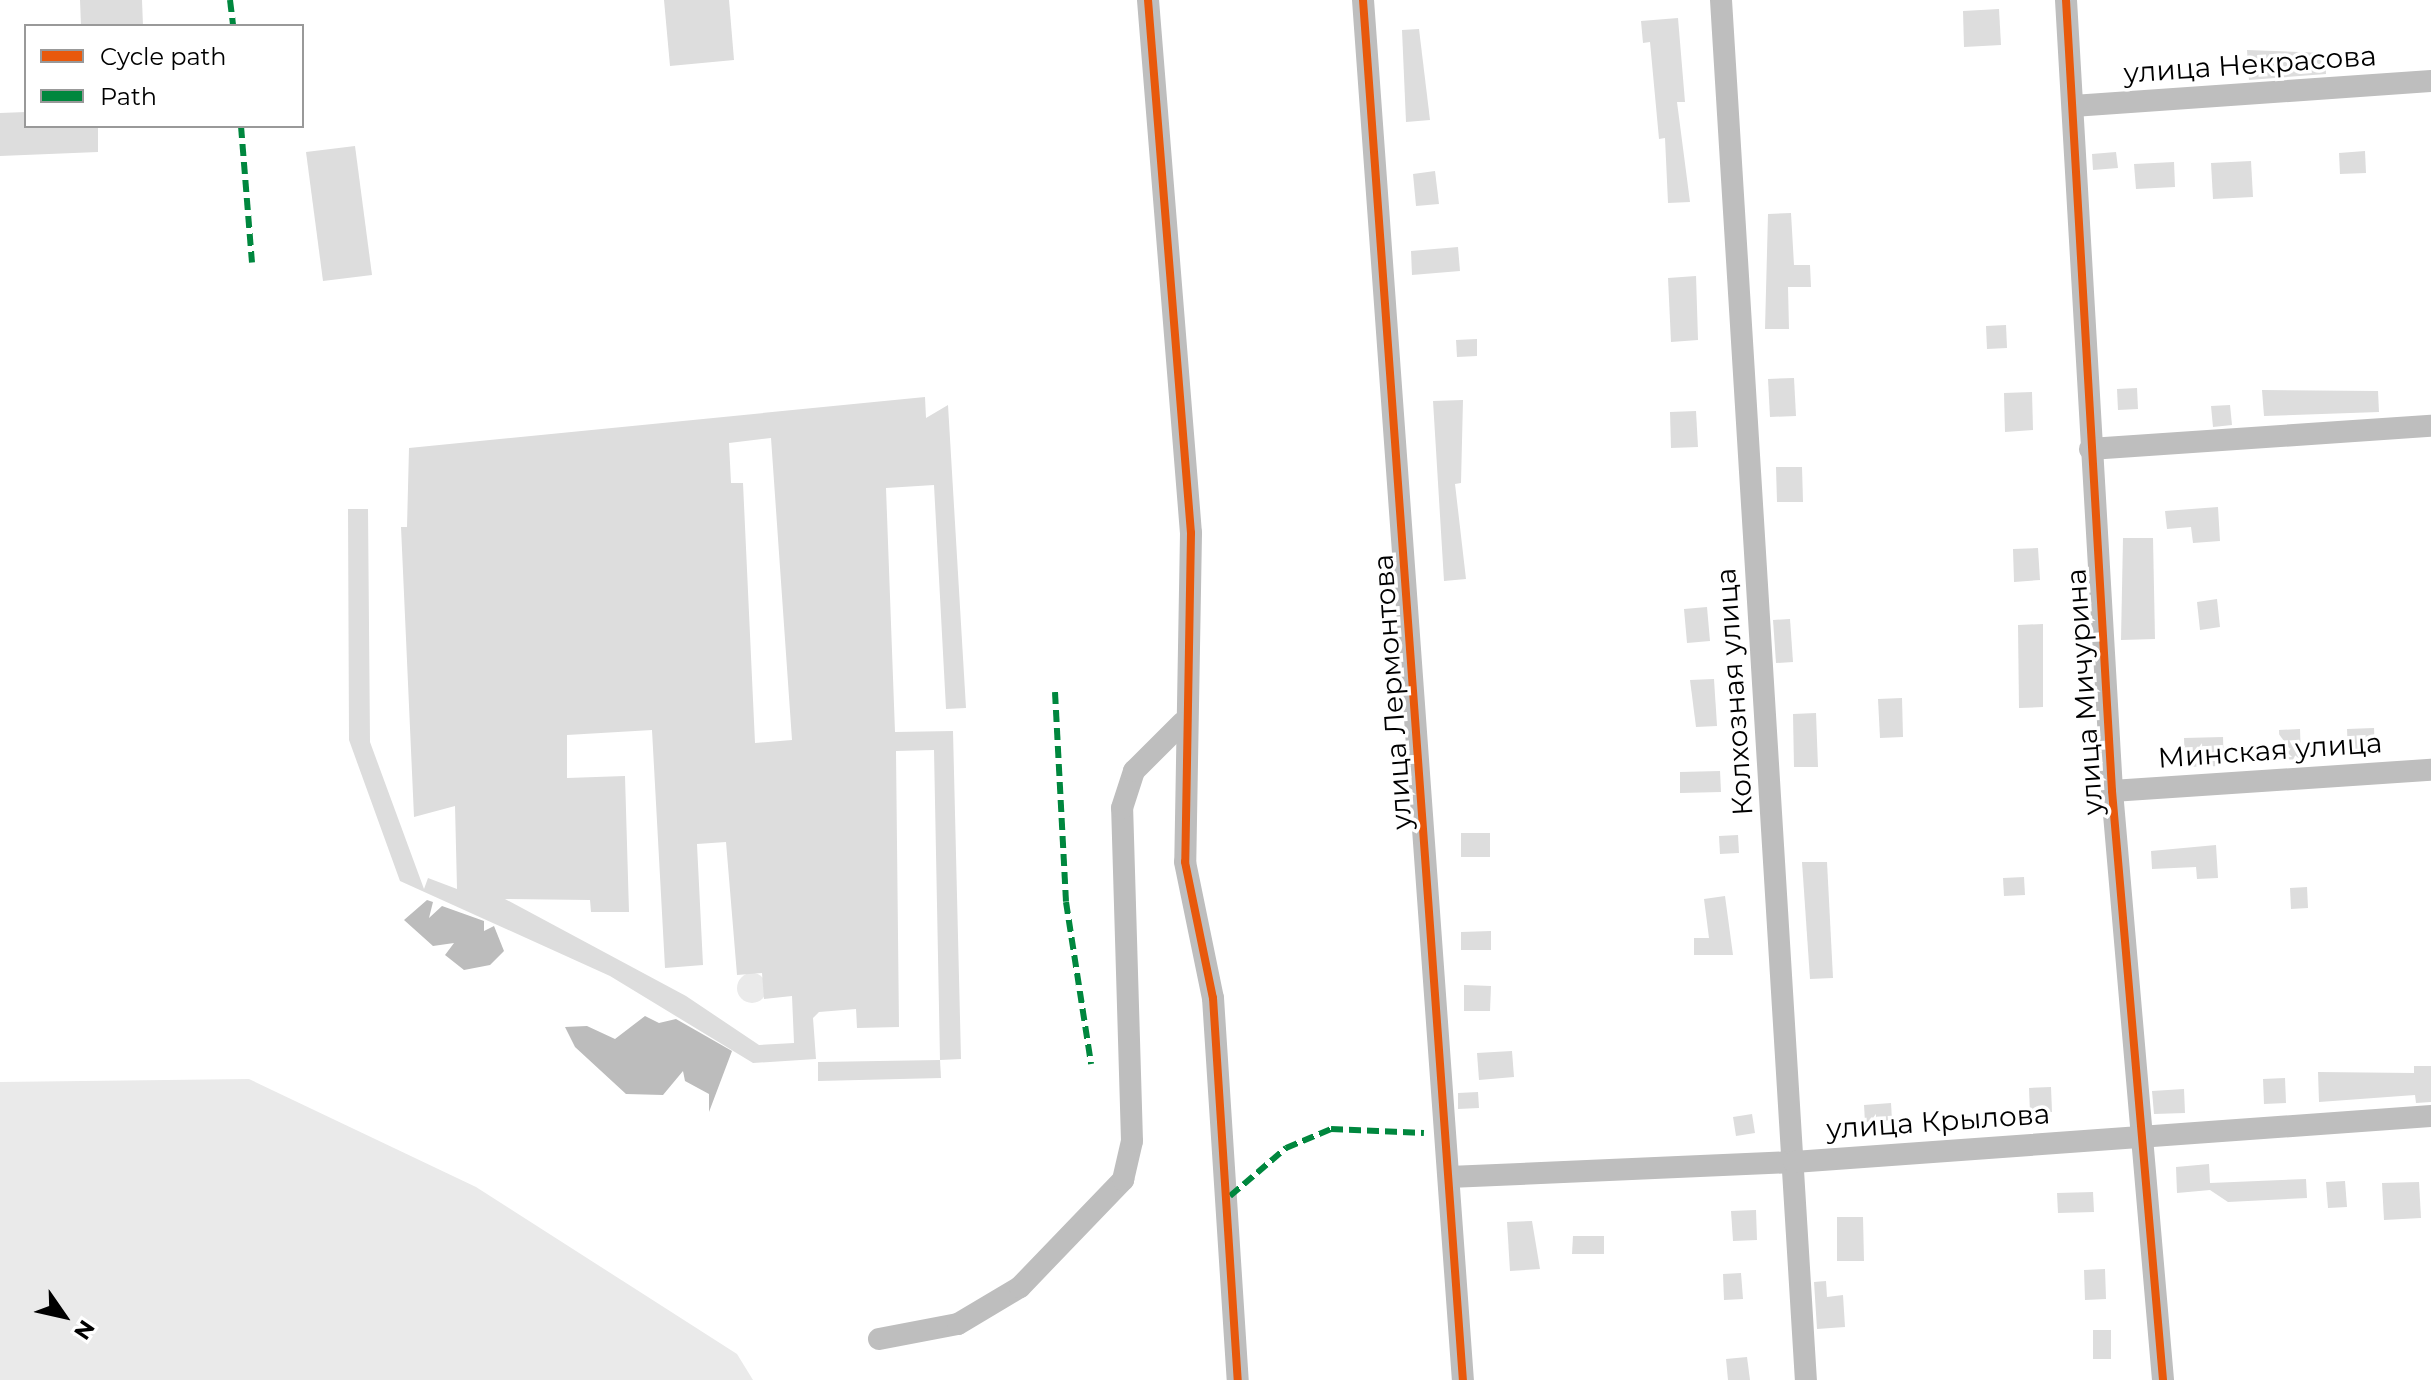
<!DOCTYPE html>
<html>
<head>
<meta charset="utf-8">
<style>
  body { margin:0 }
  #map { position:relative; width:2431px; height:1380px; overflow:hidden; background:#fff; font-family:Montserrat,sans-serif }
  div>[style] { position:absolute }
  .green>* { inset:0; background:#eaeaea }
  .round { border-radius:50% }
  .water>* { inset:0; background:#bcbcbc }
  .building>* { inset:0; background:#ddd }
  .street>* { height:22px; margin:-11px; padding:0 11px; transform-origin:11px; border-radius:11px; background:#bebebe }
  .quiet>* { height:6px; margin-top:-3px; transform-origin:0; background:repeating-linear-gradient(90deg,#00873e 0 12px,transparent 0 18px) }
  .cycleway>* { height:8px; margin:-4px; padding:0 4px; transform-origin:4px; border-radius:4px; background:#e8590c }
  span { translate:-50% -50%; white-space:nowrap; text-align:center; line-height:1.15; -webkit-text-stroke:7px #fff; paint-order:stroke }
  .street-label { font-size:28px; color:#000 }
  .legend { position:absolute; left:24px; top:24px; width:280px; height:104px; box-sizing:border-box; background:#fff; border:2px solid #999; margin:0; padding:10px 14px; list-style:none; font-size:24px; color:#000 }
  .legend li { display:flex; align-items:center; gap:16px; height:40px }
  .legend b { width:40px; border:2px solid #999 }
  .north { position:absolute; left:24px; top:1276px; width:80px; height:80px; -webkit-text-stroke:6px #fff; paint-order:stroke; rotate:124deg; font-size:22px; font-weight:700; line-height:32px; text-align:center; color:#000 }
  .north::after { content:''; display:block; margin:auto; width:28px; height:36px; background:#000; clip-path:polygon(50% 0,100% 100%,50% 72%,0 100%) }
</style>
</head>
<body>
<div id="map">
  <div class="green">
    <i class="round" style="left:737px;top:973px;width:30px;height:30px"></i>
    <i style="clip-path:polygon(249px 1079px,476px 1187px,737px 1354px,753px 1380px,0 1380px,0 1082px)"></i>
  </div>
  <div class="water">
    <i style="clip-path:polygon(427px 900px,433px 902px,429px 918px,442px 906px,484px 921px,484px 931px,494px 926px,504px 951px,490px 965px,464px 970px,445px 955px,454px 943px,433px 946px,404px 920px)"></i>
    <i style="clip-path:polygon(645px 1016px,659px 1023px,676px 1019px,732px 1051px,709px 1112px,709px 1094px,685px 1081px,683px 1071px,663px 1095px,626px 1094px,575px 1047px,565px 1027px,587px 1026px,615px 1039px)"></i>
  </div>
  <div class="building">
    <i style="clip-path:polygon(80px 0,142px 0,143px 26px,81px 26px)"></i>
    <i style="clip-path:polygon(664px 0,729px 0,734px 60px,670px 66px)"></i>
    <i style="clip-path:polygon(1999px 9px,2001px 45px,1964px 47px,1963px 11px)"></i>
    <i style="clip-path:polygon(1678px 18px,1685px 102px,1677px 102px,1690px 202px,1668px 203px,1665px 138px,1659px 139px,1650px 42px,1643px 43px,1641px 21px)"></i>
    <i style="clip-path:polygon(1419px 29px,1430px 120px,1406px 122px,1402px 30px)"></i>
    <i style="clip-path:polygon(2247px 50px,2325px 53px,2326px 74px,2249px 80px)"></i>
    <i style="clip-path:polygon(26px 112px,26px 126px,98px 126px,98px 152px,0 156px,0 113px)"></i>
    <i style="clip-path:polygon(355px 146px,372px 275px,323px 281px,306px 152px)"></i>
    <i style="clip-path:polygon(2365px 151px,2366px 173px,2340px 174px,2339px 153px)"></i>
    <i style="clip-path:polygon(2116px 152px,2118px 168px,2093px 170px,2092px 154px)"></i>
    <i style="clip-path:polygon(2251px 161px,2253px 197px,2213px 199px,2211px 163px)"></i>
    <i style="clip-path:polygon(2174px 162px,2175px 187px,2136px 189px,2134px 164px)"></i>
    <i style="clip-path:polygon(1435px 171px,1439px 204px,1416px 206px,1413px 174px)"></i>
    <i style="clip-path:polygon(1791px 213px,1794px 265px,1810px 265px,1811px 287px,1788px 287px,1789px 329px,1765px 329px,1768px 214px)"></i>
    <i style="clip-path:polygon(1458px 247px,1460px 271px,1412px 275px,1411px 251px)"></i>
    <i style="clip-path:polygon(1696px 276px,1698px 340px,1671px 342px,1668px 278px)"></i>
    <i style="clip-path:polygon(2006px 325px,2007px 348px,1987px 349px,1986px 326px)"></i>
    <i style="clip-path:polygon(1477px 339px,1477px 356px,1457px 357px,1456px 340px)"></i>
    <i style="clip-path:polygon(1794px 378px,1796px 416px,1770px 417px,1768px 379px)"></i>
    <i style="clip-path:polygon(2137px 388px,2138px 409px,2118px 410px,2117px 389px)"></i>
    <i style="clip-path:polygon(2262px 390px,2378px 391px,2379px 412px,2264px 416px)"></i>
    <i style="clip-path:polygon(2032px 392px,2033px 430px,2005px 432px,2004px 393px)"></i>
    <i style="clip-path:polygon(evenodd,925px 397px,926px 418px,948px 405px,966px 708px,946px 709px,934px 485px,886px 488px,895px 732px,953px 731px,961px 1059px,940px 1060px,934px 750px,896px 751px,899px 1027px,857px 1028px,856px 1009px,819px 1012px,813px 1018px,816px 1059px,753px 1063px,610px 976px,400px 881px,349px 740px,348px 509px,368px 509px,370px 742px,424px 889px,428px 878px,457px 889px,455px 806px,414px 817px,401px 527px,407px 527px,409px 448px,925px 397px,771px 438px,792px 740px,755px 743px,743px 483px,731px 483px,729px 443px,771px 438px,925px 397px,652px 730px,665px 968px,703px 965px,697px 844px,726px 842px,737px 975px,762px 973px,764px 999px,792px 996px,794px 1043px,759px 1045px,686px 996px,505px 899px,590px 900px,591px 912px,629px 912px,625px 776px,567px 778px,567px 735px,652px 730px)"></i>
    <i style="clip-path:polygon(1463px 400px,1461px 483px,1455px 484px,1466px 579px,1444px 581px,1433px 401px)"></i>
    <i style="clip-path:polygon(2230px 405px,2232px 425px,2213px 427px,2211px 406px)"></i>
    <i style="clip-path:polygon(1696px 411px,1698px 447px,1671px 448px,1670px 412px)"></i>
    <i style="clip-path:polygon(1776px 467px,1802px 467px,1803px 502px,1777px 502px)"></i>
    <i style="clip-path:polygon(2218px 507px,2220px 541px,2193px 543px,2191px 527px,2167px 529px,2165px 511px)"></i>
    <i style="clip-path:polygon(2123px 538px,2153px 538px,2155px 639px,2121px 640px)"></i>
    <i style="clip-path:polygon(2038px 548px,2040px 580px,2014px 582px,2013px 549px)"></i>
    <i style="clip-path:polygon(2217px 599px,2220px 627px,2200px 630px,2197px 602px)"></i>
    <i style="clip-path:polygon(1707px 607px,1710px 641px,1687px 643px,1684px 609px)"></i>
    <i style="clip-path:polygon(1790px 619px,1793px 662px,1776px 663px,1773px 620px)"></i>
    <i style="clip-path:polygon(2043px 624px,2043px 707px,2019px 708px,2018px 625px)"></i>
    <i style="clip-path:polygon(1714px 679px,1717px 726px,1696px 727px,1690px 680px)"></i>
    <i style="clip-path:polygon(1902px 698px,1903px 737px,1880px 738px,1878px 699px)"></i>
    <i style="clip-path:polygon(1816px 713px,1818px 767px,1794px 767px,1793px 714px)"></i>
    <i style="clip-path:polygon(2374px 728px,2375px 751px,2348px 752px,2347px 729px)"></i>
    <i style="clip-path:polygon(2300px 729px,2301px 759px,2280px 760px,2279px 730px)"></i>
    <i style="clip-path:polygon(2223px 737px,2224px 766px,2185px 767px,2184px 738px)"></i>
    <i style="clip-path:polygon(1720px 771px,1721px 792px,1680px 793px,1680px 772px)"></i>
    <i style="clip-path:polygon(1461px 833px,1490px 833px,1490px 857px,1461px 857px)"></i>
    <i style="clip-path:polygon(1738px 835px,1739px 853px,1720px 854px,1719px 836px)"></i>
    <i style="clip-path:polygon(2216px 845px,2218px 878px,2197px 879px,2196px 867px,2152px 869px,2151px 851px)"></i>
    <i style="clip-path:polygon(1802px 862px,1827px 862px,1833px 978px,1810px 979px)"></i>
    <i style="clip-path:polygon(2024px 877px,2025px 895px,2004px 896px,2003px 878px)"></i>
    <i style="clip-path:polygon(2307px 887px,2308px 908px,2291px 909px,2290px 888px)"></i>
    <i style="clip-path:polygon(1725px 896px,1733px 955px,1694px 955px,1694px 938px,1709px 938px,1704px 899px)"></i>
    <i style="clip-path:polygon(1491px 931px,1491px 950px,1461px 950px,1461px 932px)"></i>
    <i style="clip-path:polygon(1464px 985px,1491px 986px,1490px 1011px,1464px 1011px)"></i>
    <i style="clip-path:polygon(1512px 1051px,1514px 1077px,1479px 1080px,1477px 1053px)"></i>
    <i style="clip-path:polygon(940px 1060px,941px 1078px,818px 1081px,818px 1062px)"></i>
    <i style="clip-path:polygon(2414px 1066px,2431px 1066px,2431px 1102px,2416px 1103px,2415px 1095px,2319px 1102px,2318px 1072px,2414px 1073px)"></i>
    <i style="clip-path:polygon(2285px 1078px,2286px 1103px,2264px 1104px,2263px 1079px)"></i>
    <i style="clip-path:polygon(2051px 1087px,2052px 1112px,2030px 1113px,2029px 1088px)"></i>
    <i style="clip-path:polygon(2184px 1089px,2185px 1113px,2154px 1114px,2152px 1091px)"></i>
    <i style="clip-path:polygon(1478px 1092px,1479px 1108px,1458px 1109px,1458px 1093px)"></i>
    <i style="clip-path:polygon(1891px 1103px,1892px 1120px,1865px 1122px,1864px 1105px)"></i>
    <i style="clip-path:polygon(1752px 1114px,1755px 1133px,1736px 1136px,1733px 1117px)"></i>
    <i style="clip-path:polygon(2209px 1164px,2210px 1183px,2306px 1179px,2307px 1198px,2228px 1202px,2210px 1190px,2177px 1193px,2176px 1167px)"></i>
    <i style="clip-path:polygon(2345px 1181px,2347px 1207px,2328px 1208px,2326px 1182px)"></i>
    <i style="clip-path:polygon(2419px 1182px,2421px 1218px,2384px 1220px,2382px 1183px)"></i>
    <i style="clip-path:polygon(2093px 1192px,2094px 1212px,2058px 1213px,2057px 1193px)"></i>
    <i style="clip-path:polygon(1756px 1210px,1757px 1240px,1733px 1241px,1731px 1211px)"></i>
    <i style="clip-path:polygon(1837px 1217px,1863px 1217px,1864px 1261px,1837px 1261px)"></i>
    <i style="clip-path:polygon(1532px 1221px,1540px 1269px,1510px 1271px,1507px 1222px)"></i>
    <i style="clip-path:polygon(1573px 1236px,1604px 1236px,1604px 1254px,1572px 1254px)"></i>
    <i style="clip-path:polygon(2105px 1269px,2106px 1299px,2085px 1300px,2084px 1270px)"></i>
    <i style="clip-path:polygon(1741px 1273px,1743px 1299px,1724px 1300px,1723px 1274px)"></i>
    <i style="clip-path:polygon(1826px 1281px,1827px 1297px,1843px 1295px,1845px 1327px,1817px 1329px,1814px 1282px)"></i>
    <i style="clip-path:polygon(2093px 1330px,2111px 1330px,2111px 1359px,2093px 1359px)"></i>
    <i style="clip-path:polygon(1747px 1357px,1750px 1380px,1728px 1380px,1726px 1359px)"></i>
  </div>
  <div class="street">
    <i style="left:1148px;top:0;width:535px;rotate:85.39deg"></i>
    <i style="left:1191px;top:533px;width:329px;rotate:91deg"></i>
    <i style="left:1185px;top:862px;width:139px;rotate:78.4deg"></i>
    <i style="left:1213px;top:998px;width:383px;rotate:86.3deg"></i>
    <i style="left:1363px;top:0;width:1384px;rotate:85.86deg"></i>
    <i style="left:1721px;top:0;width:1383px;rotate:86.48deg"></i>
    <i style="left:2066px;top:0;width:792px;rotate:86.67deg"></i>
    <i style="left:2112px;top:791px;width:591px;rotate:85.05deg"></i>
    <i style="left:2073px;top:106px;width:359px;rotate:-4deg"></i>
    <i style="left:2090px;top:449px;width:342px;rotate:-3.9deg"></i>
    <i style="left:2112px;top:791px;width:320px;rotate:-3.8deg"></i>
    <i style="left:1449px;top:1177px;width:345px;rotate:-2.5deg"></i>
    <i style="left:1794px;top:1162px;width:639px;rotate:-4.13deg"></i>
    <i style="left:879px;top:1339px;width:80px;rotate:-10.8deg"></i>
    <i style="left:958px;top:1324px;width:72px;rotate:-30.8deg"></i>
    <i style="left:1020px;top:1287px;width:149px;rotate:-46.1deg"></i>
    <i style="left:1123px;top:1180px;width:40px;rotate:-77deg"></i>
    <i style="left:1132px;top:1141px;width:333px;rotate:-91.7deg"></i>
    <i style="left:1122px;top:808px;width:39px;rotate:-72deg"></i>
    <i style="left:1134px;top:771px;width:68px;rotate:-45deg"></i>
  </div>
  <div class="quiet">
    <i style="left:230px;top:0;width:26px;rotate:83deg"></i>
    <i style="left:241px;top:126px;width:137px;rotate:85.4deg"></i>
    <i style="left:1055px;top:692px;width:210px;rotate:87deg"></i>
    <i style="left:1066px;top:902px;width:164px;rotate:81.2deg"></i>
    <i style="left:1230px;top:1196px;width:74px;rotate:-40.6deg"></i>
    <i style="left:1286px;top:1148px;width:49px;rotate:-22.9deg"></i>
    <i style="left:1331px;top:1129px;width:93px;rotate:2.5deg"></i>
  </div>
  <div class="cycleway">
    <i style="left:1148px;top:0;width:535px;rotate:85.39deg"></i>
    <i style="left:1191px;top:533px;width:329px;rotate:91deg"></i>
    <i style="left:1185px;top:862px;width:139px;rotate:78.4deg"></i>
    <i style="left:1213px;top:998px;width:383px;rotate:86.3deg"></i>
    <i style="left:1363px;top:0;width:1384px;rotate:85.86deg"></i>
    <i style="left:2066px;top:0;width:792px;rotate:86.67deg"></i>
    <i style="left:2112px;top:791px;width:591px;rotate:85.05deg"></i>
  </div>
  <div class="street-label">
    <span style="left:2250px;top:64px;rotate:-4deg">улица Некрасова</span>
    <span style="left:1392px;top:692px;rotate:-94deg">улица Лермонтова</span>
    <span style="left:1734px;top:692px;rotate:-94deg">Колхозная улица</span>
    <span style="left:2084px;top:692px;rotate:-94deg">улица Мичурина</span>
    <span style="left:2270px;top:750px;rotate:-4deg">Минская улица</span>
    <span style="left:1938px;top:1121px;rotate:-4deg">улица Крылова</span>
  </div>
  <ul class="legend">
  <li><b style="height:10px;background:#e8590c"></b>Cycle path</li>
  <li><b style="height:10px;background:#00873e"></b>Path</li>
  </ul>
  <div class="north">N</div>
</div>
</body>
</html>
